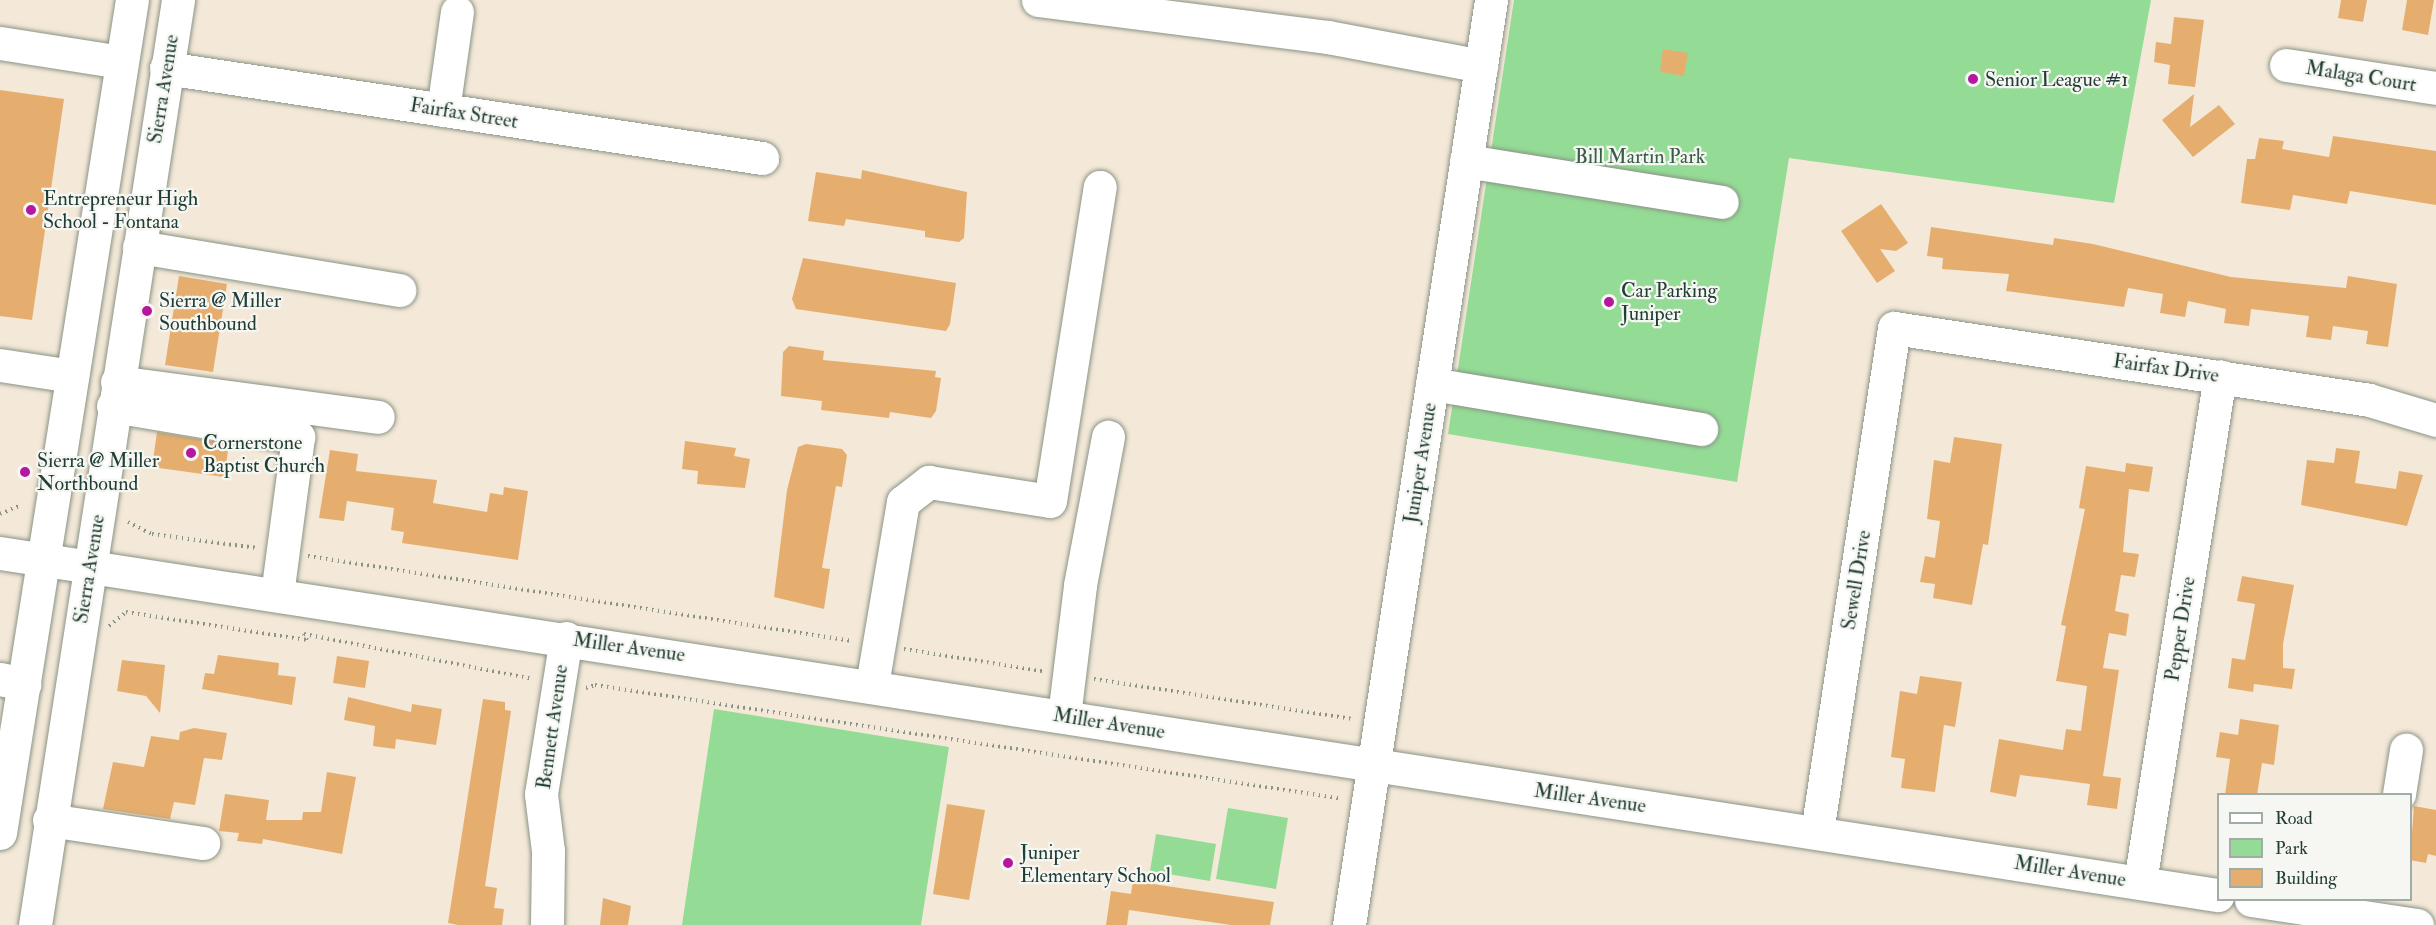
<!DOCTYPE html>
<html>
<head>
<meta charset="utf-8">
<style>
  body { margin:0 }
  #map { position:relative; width:2436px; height:925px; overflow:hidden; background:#f4e9d8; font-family:"IM FELL Double Pica",serif }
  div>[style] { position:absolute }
  .green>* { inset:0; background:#94dc96 }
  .building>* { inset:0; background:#e6ae6e }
  .path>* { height:4px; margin-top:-2px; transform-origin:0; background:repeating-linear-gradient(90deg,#8a9386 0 1.5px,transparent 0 6px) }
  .roads { filter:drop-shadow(0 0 2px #8a9386) drop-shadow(0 0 2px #8a9386) }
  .minor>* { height:33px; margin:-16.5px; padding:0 16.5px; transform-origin:16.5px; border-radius:16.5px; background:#fff }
  .major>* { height:33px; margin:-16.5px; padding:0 16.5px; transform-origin:16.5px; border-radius:16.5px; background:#fff }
  .dots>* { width:16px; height:16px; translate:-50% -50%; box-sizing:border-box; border:3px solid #f6f6f2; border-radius:50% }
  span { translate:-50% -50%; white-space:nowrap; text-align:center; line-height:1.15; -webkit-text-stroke:4.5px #f6f6f2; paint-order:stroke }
  .street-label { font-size:20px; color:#1f3d34 }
  .poi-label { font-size:20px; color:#1f3d34 }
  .left { translate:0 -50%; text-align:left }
  .park-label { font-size:20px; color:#365d48 }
  .legend { position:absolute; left:2217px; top:793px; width:195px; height:108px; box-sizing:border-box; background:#f6f6f2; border:2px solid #a0aca6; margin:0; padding:8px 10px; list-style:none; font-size:18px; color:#1f3d34 }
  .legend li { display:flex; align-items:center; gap:12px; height:30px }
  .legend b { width:30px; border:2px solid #a0aca6 }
</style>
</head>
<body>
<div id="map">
  <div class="green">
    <i style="clip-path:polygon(1514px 0,2151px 0,2114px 203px,1789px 158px,1737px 482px,1448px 434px)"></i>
    <i style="clip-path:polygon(714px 709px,949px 747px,921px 925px,682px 925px)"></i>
    <i style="clip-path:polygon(1228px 808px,1288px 818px,1276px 889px,1216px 879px)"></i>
    <i style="clip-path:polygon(1156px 834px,1216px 844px,1210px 881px,1150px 871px)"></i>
  </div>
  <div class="building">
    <i style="clip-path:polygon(2341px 0,2367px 0,2363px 22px,2338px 18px)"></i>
    <i style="clip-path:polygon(2407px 0,2434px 0,2428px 35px,2402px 30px)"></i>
    <i style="clip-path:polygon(2174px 17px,2204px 20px,2195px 87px,2168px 84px,2170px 65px,2154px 62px,2156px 42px,2171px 44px)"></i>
    <i style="clip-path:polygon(1663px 49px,1688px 53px,1684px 76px,1660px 72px)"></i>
    <i style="clip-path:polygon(0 90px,64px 99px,32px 320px,0 316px)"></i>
    <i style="clip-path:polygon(2194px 94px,2190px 127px,2219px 105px,2235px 124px,2193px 157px,2162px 120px)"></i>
    <i style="clip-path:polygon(2333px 136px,2436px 151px,2436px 205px,2350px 191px,2347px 204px,2293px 195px,2290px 210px,2241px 203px,2247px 159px,2255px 159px,2259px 138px,2284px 141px,2282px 149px,2329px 157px)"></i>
    <i style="clip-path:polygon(862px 170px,967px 192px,964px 238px,959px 242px,925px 237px,925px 231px,846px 219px,844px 226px,808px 221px,816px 172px,861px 179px)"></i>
    <i style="clip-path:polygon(1881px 204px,1908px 243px,1896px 251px,1880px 249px,1895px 271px,1877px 283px,1841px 231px)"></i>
    <i style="clip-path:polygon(1931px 227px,2053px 245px,2054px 238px,2093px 244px,2231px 277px,2346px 288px,2348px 276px,2397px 284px,2388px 347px,2366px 344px,2368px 331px,2333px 326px,2331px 340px,2306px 337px,2309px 316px,2251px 309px,2249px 326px,2224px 323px,2226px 309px,2188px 301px,2185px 317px,2160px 313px,2163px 294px,2128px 288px,2124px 307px,2006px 291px,2009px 274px,1942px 269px,1943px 258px,1927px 256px)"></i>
    <i style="clip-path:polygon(803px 258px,956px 283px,950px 324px,946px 331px,796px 309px,792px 299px)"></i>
    <i style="clip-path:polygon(179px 276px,227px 284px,213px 372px,165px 365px)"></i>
    <i style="clip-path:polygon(789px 346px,824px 351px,823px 360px,936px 371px,935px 377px,941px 378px,936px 411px,931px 418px,890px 412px,889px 418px,821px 410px,822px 401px,781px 396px,783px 352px)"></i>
    <i style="clip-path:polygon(157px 432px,229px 444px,224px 477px,152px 467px)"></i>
    <i style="clip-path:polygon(1954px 437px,2002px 444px,1988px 545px,1983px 544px,1972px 605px,1933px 598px,1935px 584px,1920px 582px,1925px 556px,1935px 558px,1940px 521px,1927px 519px,1934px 460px,1950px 463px)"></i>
    <i style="clip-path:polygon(685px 441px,736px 448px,734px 456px,750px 459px,745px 488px,697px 484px,698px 471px,682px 469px)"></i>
    <i style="clip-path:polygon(806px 444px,842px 449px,847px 455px,842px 487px,836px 486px,822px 568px,830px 569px,824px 609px,774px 597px,787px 490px,798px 447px)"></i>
    <i style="clip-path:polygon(2336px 448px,2360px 451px,2355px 483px,2396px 489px,2399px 471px,2423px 475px,2407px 526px,2301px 505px,2307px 460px,2334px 463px)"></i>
    <i style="clip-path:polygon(330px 450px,358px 454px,356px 471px,437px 480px,433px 503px,487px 512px,490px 493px,503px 495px,504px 487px,528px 491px,518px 560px,402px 543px,404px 532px,391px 530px,394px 508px,347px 501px,344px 521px,319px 518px)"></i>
    <i style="clip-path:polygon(2126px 463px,2153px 467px,2149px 492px,2129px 489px,2123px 552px,2139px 554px,2135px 577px,2121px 575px,2115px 611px,2129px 614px,2126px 636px,2109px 633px,2103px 668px,2119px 670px,2103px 776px,2121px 778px,2117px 809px,2087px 805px,2090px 784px,2045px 778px,2020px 775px,2016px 797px,1990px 792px,1999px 739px,2063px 750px,2066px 729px,2081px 731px,2087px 686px,2056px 681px,2066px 626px,2061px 625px,2085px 509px,2079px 508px,2086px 466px,2125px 472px)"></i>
    <i style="clip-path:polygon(2242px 576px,2294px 585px,2283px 644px,2283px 668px,2295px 669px,2292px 689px,2254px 684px,2253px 692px,2228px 688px,2232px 658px,2245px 660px,2255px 604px,2237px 601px)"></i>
    <i style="clip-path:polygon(218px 655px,279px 663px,278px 675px,296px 677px,292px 705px,202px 689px,205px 673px,214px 674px)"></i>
    <i style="clip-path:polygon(337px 656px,369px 661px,365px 688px,333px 683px)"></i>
    <i style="clip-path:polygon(122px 660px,165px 665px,160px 713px,146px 696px,117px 691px)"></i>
    <i style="clip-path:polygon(1920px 676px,1962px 682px,1955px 727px,1944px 725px,1935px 792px,1901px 788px,1905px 759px,1891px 757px,1900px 691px,1917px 694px)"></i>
    <i style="clip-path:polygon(348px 697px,411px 712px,412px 704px,442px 709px,436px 745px,396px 739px,395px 749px,373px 746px,375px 726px,344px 720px)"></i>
    <i style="clip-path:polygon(483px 699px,505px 702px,505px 710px,511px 711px,485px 886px,497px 888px,494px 908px,504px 909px,502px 925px,458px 925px,448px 923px)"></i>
    <i style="clip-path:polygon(2240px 719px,2279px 725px,2274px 765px,2262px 763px,2257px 795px,2225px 795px,2230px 759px,2216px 757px,2220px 732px,2238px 735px)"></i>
    <i style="clip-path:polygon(194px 728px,227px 733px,222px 760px,204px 758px,195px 805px,174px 802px,170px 819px,103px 809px,113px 762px,144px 767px,151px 736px,179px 740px,180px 732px)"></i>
    <i style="clip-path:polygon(327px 772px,356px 777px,342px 854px,263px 839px,262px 844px,237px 841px,239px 833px,219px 831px,225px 794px,269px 800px,266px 820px,302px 820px,303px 812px,321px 812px)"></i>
    <i style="clip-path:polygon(947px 804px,985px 810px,969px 900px,933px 894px)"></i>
    <i style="clip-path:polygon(2414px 806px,2436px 810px,2436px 856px,2428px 854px,2426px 863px,2410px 860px)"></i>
    <i style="clip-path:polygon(1133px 881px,1274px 902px,1270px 925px,1231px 925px,1129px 910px,1127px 925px,1106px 925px,1111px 891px,1131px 894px)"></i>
    <i style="clip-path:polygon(603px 898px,631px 906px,628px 925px,600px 925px)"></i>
  </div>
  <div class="path">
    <i style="left:0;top:514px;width:21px;rotate:-23deg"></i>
    <i style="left:128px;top:522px;width:27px;rotate:27deg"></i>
    <i style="left:152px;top:534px;width:106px;rotate:7.6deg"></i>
    <i style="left:308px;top:556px;width:551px;rotate:8.88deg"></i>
    <i style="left:109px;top:626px;width:22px;rotate:-39deg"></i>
    <i style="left:126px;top:612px;width:183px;rotate:8.8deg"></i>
    <i style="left:307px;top:640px;width:7px;rotate:-117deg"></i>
    <i style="left:304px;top:634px;width:233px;rotate:11.1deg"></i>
    <i style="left:904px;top:649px;width:140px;rotate:9.1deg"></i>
    <i style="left:1094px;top:679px;width:260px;rotate:8.8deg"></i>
    <i style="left:586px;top:688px;width:9px;rotate:-18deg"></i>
    <i style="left:595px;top:685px;width:752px;rotate:8.65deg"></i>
  </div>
  <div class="roads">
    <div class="minor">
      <i style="left:1038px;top:0;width:292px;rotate:7.3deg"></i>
      <i style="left:1328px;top:37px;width:156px;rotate:10.7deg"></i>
      <i style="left:0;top:43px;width:122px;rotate:8.9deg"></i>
      <i style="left:2286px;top:65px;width:152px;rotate:8.7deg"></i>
      <i style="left:166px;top:68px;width:603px;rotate:8.59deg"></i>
      <i style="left:443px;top:110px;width:99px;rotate:-81.9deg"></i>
      <i style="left:1466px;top:161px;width:259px;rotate:9.1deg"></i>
      <i style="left:139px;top:247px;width:264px;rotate:9.4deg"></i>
      <i style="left:0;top:365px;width:73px;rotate:8.7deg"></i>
      <i style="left:117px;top:382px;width:263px;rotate:7.6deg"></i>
      <i style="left:1432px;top:384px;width:273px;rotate:9.5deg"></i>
      <i style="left:113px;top:406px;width:188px;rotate:9.5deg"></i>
      <i style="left:298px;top:437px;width:158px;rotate:97.6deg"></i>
      <i style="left:0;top:553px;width:2244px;rotate:8.77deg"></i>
      <i style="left:0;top:679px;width:25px;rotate:12deg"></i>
      <i style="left:872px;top:685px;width:186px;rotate:-80.4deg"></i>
      <i style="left:903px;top:502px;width:33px;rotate:-38deg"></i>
      <i style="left:929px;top:482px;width:122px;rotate:8.9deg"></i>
      <i style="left:1050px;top:501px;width:318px;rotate:-81deg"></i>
      <i style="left:1064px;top:716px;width:132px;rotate:-83deg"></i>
      <i style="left:1080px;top:585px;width:151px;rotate:-79.3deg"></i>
      <i style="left:2399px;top:794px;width:45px;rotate:-81deg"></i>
      <i style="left:49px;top:820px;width:156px;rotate:8.5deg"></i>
      <i style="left:1817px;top:832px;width:510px;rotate:-81.31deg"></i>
      <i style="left:1894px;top:328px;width:480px;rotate:8.6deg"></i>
      <i style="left:2369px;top:400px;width:70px;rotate:16.6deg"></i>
      <i style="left:2140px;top:882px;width:512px;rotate:-81.02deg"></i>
      <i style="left:2251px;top:900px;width:168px;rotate:8.6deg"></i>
      <i style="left:547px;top:925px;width:74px;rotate:-89.2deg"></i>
      <i style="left:548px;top:851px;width:57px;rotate:-97deg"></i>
      <i style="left:541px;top:794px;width:158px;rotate:-80.9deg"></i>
      <i style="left:1349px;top:925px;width:936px;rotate:-81.27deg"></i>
    </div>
    <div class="major">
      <i style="left:0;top:833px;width:843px;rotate:-81deg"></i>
      <i style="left:35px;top:925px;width:936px;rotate:-81.21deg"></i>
    </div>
  </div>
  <div class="dots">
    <i style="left:1973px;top:79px;background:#b5179e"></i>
    <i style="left:31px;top:210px;background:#b5179e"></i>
    <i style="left:1609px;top:302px;background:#b5179e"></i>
    <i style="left:147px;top:311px;background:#b5179e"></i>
    <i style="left:191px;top:453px;background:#b5179e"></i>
    <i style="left:25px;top:472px;background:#b5179e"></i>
    <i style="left:1008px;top:863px;background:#b5179e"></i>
  </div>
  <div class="street-label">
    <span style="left:2361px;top:76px;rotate:9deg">Malaga Court</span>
    <span style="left:163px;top:89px;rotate:-81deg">Sierra Avenue</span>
    <span style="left:464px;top:113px;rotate:9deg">Fairfax Street</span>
    <span style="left:2166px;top:368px;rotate:8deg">Fairfax Drive</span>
    <span style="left:1420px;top:463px;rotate:-81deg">Juniper Avenue</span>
    <span style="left:89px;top:569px;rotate:-81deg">Sierra Avenue</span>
    <span style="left:1856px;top:580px;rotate:-81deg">Sewell Drive</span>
    <span style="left:2180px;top:629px;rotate:-81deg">Pepper Drive</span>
    <span style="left:629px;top:647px;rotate:8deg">Miller Avenue</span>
    <span style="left:1109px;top:723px;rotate:9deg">Miller Avenue</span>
    <span style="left:552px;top:727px;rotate:-82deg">Bennett Avenue</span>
    <span style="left:1590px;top:798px;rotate:8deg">Miller Avenue</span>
    <span style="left:2070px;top:871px;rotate:9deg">Miller Avenue</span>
  </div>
  <div class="poi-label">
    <span class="left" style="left:1985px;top:79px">Senior League #1</span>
    <span class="left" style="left:43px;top:210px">Entrepreneur High<br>School - Fontana</span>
    <span class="left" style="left:1621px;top:302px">Car Parking<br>Juniper</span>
    <span class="left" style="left:159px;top:312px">Sierra @ Miller<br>Southbound</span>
    <span class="left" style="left:203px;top:454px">Cornerstone<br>Baptist Church</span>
    <span class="left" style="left:37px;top:472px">Sierra @ Miller<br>Northbound</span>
    <span class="left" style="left:1020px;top:864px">Juniper<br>Elementary School</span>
  </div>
  <div class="park-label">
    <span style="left:1640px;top:156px">Bill Martin Park</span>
  </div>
  <ul class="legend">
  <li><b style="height:8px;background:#fff"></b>Road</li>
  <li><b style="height:16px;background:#94dc96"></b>Park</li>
  <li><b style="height:16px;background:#e6ae6e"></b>Building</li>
  </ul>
</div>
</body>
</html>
